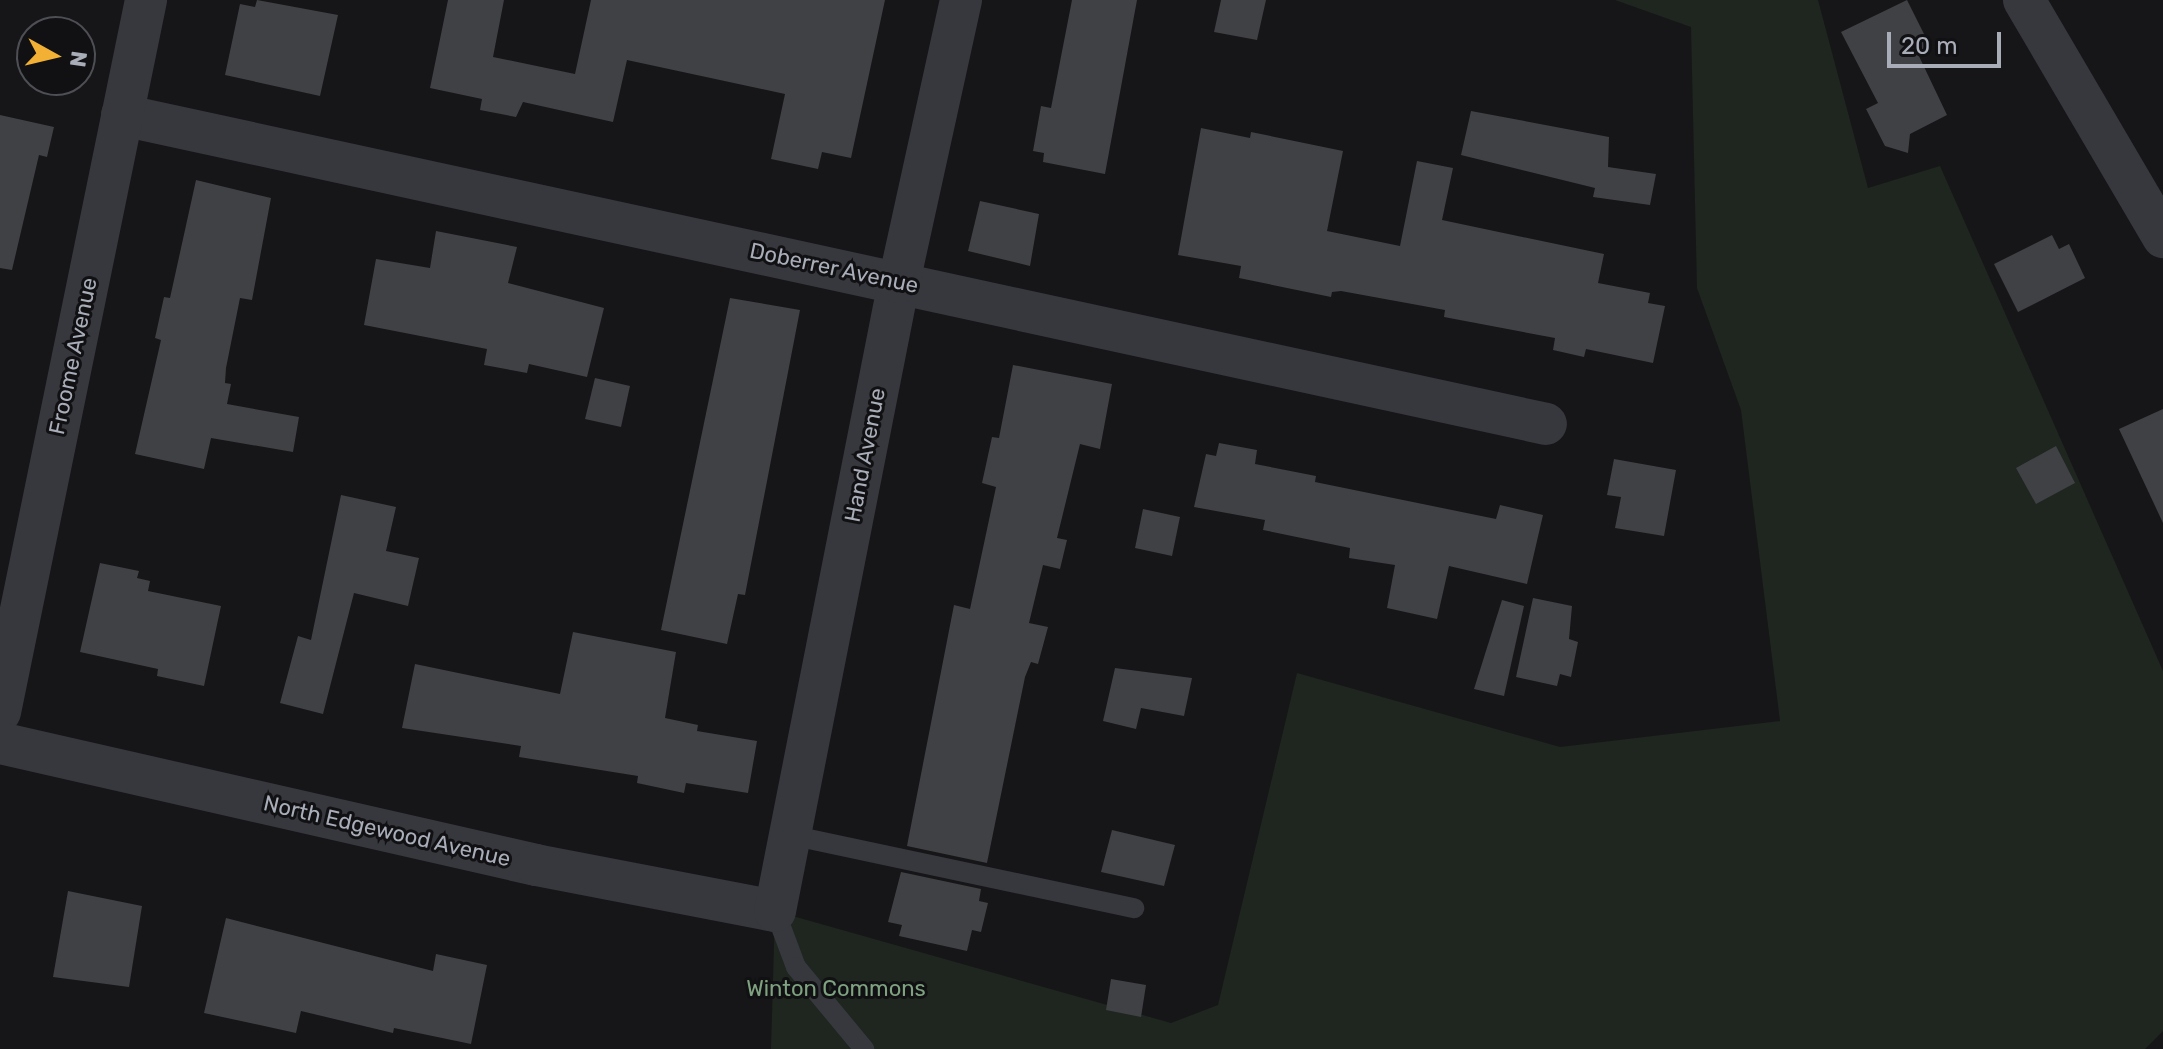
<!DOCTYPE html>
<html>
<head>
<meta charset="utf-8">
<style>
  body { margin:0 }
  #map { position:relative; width:2163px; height:1049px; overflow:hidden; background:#161618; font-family:Rubik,sans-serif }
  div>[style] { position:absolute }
  .green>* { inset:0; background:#1e261f }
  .building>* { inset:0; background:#404145 }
  .service>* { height:20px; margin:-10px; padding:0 10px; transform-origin:10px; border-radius:10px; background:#37383d }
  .minor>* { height:42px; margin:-21px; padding:0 21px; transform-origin:21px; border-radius:21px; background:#37383d }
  span { translate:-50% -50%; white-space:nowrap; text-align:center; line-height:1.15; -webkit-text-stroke:6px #111113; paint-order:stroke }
  .street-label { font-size:22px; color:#a8adb8 }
  .park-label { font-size:22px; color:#7fa381 }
  .north { position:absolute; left:16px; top:16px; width:80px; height:80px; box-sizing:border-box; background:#111113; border:2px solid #4d4f55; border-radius:50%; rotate:98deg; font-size:22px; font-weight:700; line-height:32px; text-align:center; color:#a8adb8 }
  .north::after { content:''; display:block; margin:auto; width:28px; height:36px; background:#f2b134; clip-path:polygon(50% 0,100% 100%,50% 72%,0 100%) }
  .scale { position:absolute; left:1887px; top:32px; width:114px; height:36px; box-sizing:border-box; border:4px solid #a8adb8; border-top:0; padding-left:10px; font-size:24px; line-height:28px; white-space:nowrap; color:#a8adb8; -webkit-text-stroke:6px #111113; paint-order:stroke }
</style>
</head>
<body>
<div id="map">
  <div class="green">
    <i style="clip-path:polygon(1615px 0,1818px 0,1868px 188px,1940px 166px,2163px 671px,2163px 1031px,2145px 1049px,771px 1049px,775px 911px,1171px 1023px,1218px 1005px,1297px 673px,1560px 747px,1780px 721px,1741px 410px,1697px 288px,1691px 27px)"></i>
  </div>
  <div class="building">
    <i style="clip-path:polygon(257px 0,338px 15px,320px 96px,225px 75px,240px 4px,255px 7px)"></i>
    <i style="clip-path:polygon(448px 0,504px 0,493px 57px,575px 74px,591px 0,885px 0,851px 158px,822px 152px,818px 169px,771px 159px,785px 94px,627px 60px,613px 122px,523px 102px,516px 117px,480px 110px,482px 99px,430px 88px)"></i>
    <i style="clip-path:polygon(1072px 0,1137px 0,1105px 174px,1043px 162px,1044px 153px,1033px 151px,1041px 106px,1051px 108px)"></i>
    <i style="clip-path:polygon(1221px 0,1266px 0,1257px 40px,1214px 32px)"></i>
    <i style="clip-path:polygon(1907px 0,1930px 46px,1917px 52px,1947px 115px,1910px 134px,1908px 153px,1885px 146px,1866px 109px,1878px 103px,1841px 32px)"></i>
    <i style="clip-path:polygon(1471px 111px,1609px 137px,1608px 167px,1656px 174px,1650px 205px,1593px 197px,1595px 188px,1461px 155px)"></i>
    <i style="clip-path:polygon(0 115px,54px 127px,47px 157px,39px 155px,12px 270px,0 268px)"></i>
    <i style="clip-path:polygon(1201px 128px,1250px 138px,1251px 132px,1343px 151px,1327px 231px,1400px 246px,1417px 161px,1453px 168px,1442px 220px,1604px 254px,1598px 283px,1650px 293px,1648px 303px,1665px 306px,1653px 363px,1586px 349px,1584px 357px,1553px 350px,1555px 338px,1444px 317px,1445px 310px,1341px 291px,1332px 292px,1331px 297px,1239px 278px,1241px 266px,1178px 255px)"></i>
    <i style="clip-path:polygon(196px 180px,271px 198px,252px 300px,240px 298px,226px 368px,225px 383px,231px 384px,227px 404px,299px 417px,293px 452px,211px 438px,204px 469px,135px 454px,161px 340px,155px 338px,164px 297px,170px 298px)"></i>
    <i style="clip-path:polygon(980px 201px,1039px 214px,1030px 266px,968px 251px)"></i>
    <i style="clip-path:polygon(436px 231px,517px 247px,508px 283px,604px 308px,587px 377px,529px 364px,527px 373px,484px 365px,487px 349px,364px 325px,376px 259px,430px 268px)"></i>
    <i style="clip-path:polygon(2052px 235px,2059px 249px,2069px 244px,2085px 278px,2018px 312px,1994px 264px)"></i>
    <i style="clip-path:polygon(730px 298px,800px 310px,745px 595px,738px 594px,727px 644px,661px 630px)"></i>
    <i style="clip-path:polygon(1013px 365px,1112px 384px,1100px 449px,1080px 444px,1057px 538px,1067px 540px,1060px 569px,1043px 565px,1029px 623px,1048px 627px,1038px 664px,1031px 662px,1025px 677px,987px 863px,907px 846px,954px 605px,970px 609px,996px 487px,982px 483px,992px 437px,999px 438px)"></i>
    <i style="clip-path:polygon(595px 378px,630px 386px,621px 427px,585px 419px)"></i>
    <i style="clip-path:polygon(2163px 409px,2163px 523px,2119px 429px)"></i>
    <i style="clip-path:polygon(1219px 443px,1257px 450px,1255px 464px,1316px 476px,1315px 482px,1496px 519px,1500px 505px,1543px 515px,1527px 584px,1449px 566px,1437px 619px,1387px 608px,1395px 565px,1349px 558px,1350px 548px,1263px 530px,1265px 520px,1194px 507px,1206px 454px,1216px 456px)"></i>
    <i style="clip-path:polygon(2056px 446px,2075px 483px,2036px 504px,2016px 468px)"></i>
    <i style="clip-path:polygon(1614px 459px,1676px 470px,1664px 536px,1615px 528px,1621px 497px,1607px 495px)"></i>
    <i style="clip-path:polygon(341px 495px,396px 507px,386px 551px,419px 558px,408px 606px,354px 593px,323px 714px,280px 703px,298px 636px,311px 640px)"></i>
    <i style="clip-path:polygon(1143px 509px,1180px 517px,1172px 556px,1135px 548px)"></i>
    <i style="clip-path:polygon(100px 563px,139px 571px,137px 578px,150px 581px,148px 591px,221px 606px,204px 686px,157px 676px,158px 669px,80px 652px)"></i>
    <i style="clip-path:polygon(1533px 598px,1572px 606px,1569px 639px,1578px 642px,1571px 677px,1560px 674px,1557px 686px,1516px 677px)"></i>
    <i style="clip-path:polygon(1502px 600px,1524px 606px,1504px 696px,1474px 689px)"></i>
    <i style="clip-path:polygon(573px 632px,676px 652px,665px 718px,698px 725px,697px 731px,757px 741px,748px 793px,686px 783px,684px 793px,637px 783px,638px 776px,519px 757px,521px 746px,402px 728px,415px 664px,560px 694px)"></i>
    <i style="clip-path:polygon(1115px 668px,1192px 678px,1184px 716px,1141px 708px,1136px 729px,1103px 721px)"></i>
    <i style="clip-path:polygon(1112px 830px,1175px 845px,1164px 886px,1101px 872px)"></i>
    <i style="clip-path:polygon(901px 872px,981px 889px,979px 901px,988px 903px,981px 932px,972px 930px,967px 951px,899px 936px,902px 925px,888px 922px)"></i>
    <i style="clip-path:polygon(68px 891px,142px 906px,129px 987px,53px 977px)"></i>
    <i style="clip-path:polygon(226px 918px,433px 971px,436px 954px,487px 965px,471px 1044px,394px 1028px,393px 1033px,301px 1011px,296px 1033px,204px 1013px)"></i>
    <i style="clip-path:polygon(1111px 979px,1146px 985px,1141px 1017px,1106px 1010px)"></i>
  </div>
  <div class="service">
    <i style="left:790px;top:835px;width:352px;rotate:12deg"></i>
    <i style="left:775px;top:911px;width:60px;rotate:69.4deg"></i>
    <i style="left:796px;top:967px;width:107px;rotate:50.3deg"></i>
  </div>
  <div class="minor">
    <i style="left:2024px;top:0;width:275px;rotate:59.6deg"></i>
    <i style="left:122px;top:115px;width:1457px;rotate:12.24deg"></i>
    <i style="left:0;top:712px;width:727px;rotate:-78.41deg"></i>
    <i style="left:0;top:743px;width:550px;rotate:12.82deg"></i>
    <i style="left:536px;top:865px;width:243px;rotate:10.9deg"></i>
    <i style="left:775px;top:911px;width:641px;rotate:-78.85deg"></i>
    <i style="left:899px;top:282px;width:289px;rotate:-77.6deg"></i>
  </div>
  <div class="street-label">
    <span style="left:834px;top:268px;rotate:12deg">Doberrer Avenue</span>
    <span style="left:73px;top:356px;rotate:-78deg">Froome Avenue</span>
    <span style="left:865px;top:455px;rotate:-79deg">Hand Avenue</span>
    <span style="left:387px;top:831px;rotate:13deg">North Edgewood Avenue</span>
  </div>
  <div class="park-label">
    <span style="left:836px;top:989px">Winton Commons</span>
  </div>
  <div class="north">N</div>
  <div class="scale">20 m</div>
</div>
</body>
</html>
